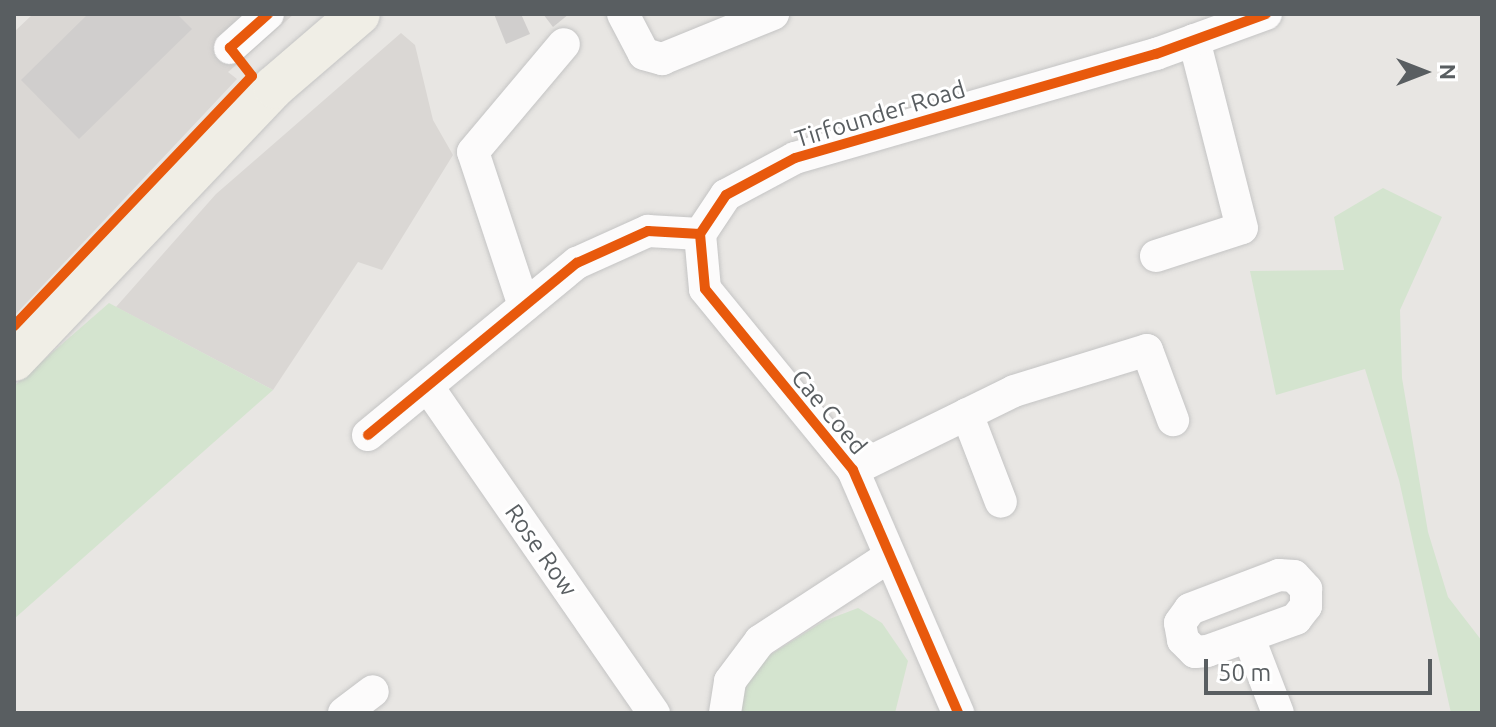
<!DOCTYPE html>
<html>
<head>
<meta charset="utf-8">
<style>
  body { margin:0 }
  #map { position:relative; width:1496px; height:727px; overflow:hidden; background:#e8e6e3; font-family:Ubuntu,sans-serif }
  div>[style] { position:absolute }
  .industrial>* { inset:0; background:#dad7d4 }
  .green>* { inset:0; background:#d4e4cf }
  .building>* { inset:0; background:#d0cecd }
  .roads { filter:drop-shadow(0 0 2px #c4c4c4) drop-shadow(0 0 2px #c4c4c4) }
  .minor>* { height:32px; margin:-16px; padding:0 16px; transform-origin:16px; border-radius:16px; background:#fcfbfb }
  .major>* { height:42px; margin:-21px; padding:0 21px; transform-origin:21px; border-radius:21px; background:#f0eee6 }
  .cycleway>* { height:10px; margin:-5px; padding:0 5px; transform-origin:5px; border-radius:5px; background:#e8590c }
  span { translate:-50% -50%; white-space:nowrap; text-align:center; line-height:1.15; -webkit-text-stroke:6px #fff; paint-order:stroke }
  .street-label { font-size:24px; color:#595e61 }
  .frame { position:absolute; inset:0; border:16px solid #595e61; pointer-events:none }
  .north { position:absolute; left:1384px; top:32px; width:80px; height:80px; -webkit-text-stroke:6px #fff; paint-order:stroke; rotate:90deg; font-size:22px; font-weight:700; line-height:32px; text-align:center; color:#595e61 }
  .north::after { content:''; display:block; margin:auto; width:28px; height:36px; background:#595e61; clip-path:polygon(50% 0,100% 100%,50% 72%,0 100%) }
  .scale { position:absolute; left:1204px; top:659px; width:228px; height:36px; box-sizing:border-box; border:4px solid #595e61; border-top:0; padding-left:10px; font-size:24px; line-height:28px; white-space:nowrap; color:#595e61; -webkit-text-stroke:6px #fff; paint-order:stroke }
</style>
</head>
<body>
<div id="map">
  <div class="industrial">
    <i style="clip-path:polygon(33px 14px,294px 14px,228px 72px,237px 79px,14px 316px,14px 32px)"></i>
    <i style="clip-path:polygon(401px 33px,415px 45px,433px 120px,453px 155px,382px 270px,358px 262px,273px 390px,116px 307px,216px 194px)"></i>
  </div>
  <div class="green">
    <i style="clip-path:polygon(1383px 188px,1442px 217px,1400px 310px,1402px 378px,1428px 532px,1448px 597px,1482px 641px,1482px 713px,1451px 713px,1399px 480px,1365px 369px,1276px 395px,1250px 271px,1344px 270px,1334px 217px)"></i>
    <i style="clip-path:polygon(109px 303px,273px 390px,14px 619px,14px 386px)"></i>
    <i style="clip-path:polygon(858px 608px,882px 623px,908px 661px,895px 713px,741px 713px,742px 695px,759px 662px,824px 621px)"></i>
  </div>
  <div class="building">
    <i style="clip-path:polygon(88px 14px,177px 14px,192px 29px,79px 139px,21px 80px)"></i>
    <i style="clip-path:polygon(494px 14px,521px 14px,530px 34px,506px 44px)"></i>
    <i style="clip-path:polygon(543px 14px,569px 14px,553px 27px)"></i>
  </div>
  <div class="roads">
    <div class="minor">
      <i style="left:623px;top:14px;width:45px;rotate:62.3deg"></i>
      <i style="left:644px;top:54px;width:19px;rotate:16deg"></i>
      <i style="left:662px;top:59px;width:120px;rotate:-22.1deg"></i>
      <i style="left:230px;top:48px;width:51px;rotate:-41.8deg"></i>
      <i style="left:700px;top:234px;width:55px;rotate:84.8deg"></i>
      <i style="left:705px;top:289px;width:234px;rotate:50.7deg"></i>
      <i style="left:853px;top:470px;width:265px;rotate:66.6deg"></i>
      <i style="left:1156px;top:256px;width:90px;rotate:-18deg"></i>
      <i style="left:1242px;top:228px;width:194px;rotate:-104.3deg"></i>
      <i style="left:524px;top:306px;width:162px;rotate:-108.3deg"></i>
      <i style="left:473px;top:152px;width:141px;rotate:-49.9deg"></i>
      <i style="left:428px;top:387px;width:397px;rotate:55.3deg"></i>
      <i style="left:967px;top:414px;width:94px;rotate:68.9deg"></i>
      <i style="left:368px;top:435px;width:271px;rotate:-39.5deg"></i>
      <i style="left:577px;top:263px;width:78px;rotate:-24.3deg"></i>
      <i style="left:648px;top:231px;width:52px;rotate:3.3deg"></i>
      <i style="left:700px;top:234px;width:47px;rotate:-56.3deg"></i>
      <i style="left:726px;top:195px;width:78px;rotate:-28.2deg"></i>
      <i style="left:795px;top:158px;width:376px;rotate:-16.1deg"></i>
      <i style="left:1156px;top:54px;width:117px;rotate:-20deg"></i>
      <i style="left:853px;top:470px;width:179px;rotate:-26.1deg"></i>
      <i style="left:1014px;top:391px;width:139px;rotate:-17.1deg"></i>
      <i style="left:1147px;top:350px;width:75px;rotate:69.6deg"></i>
      <i style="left:1279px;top:575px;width:15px;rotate:4deg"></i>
      <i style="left:1294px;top:576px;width:18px;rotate:47deg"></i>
      <i style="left:1306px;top:589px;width:17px;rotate:90deg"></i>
      <i style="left:1306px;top:606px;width:16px;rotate:128deg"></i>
      <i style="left:1296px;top:619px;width:95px;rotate:160.2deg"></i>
      <i style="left:1207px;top:651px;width:12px;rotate:175deg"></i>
      <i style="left:1195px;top:652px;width:17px;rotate:-135deg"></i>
      <i style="left:1183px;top:640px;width:17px;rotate:-100deg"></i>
      <i style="left:1180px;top:623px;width:17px;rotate:-54deg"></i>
      <i style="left:1190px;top:609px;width:95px;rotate:-20.9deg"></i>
      <i style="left:1249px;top:638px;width:80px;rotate:68.9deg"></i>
      <i style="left:344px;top:713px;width:36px;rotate:-37deg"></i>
      <i style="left:725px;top:713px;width:32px;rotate:-81deg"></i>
      <i style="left:730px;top:681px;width:50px;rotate:-53.1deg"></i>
      <i style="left:760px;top:641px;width:152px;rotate:-33.2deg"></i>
    </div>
    <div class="major">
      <i style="left:14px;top:360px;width:377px;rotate:-46.4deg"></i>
      <i style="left:274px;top:87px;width:112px;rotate:-40.7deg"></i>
    </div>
  </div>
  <div class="cycleway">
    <i style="left:700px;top:234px;width:55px;rotate:84.8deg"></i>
    <i style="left:705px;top:289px;width:234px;rotate:50.7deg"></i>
    <i style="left:853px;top:470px;width:265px;rotate:66.6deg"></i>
    <i style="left:14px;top:326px;width:345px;rotate:-46.4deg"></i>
    <i style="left:252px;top:76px;width:36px;rotate:-128deg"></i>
    <i style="left:230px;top:48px;width:51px;rotate:-41.8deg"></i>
    <i style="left:368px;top:435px;width:271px;rotate:-39.5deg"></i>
    <i style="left:577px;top:263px;width:78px;rotate:-24.3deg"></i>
    <i style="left:648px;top:231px;width:52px;rotate:3.3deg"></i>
    <i style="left:700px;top:234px;width:47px;rotate:-56.3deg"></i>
    <i style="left:726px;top:195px;width:78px;rotate:-28.2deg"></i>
    <i style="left:795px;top:158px;width:376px;rotate:-16.1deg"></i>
    <i style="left:1156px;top:54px;width:117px;rotate:-20deg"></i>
  </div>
  <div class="street-label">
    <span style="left:880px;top:114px;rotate:-17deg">Tirfounder Road</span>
    <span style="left:829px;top:412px;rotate:50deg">Cae Coed</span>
    <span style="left:541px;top:550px;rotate:55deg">Rose Row</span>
  </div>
  <div class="frame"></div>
  <div class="north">N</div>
  <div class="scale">50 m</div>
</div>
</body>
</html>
